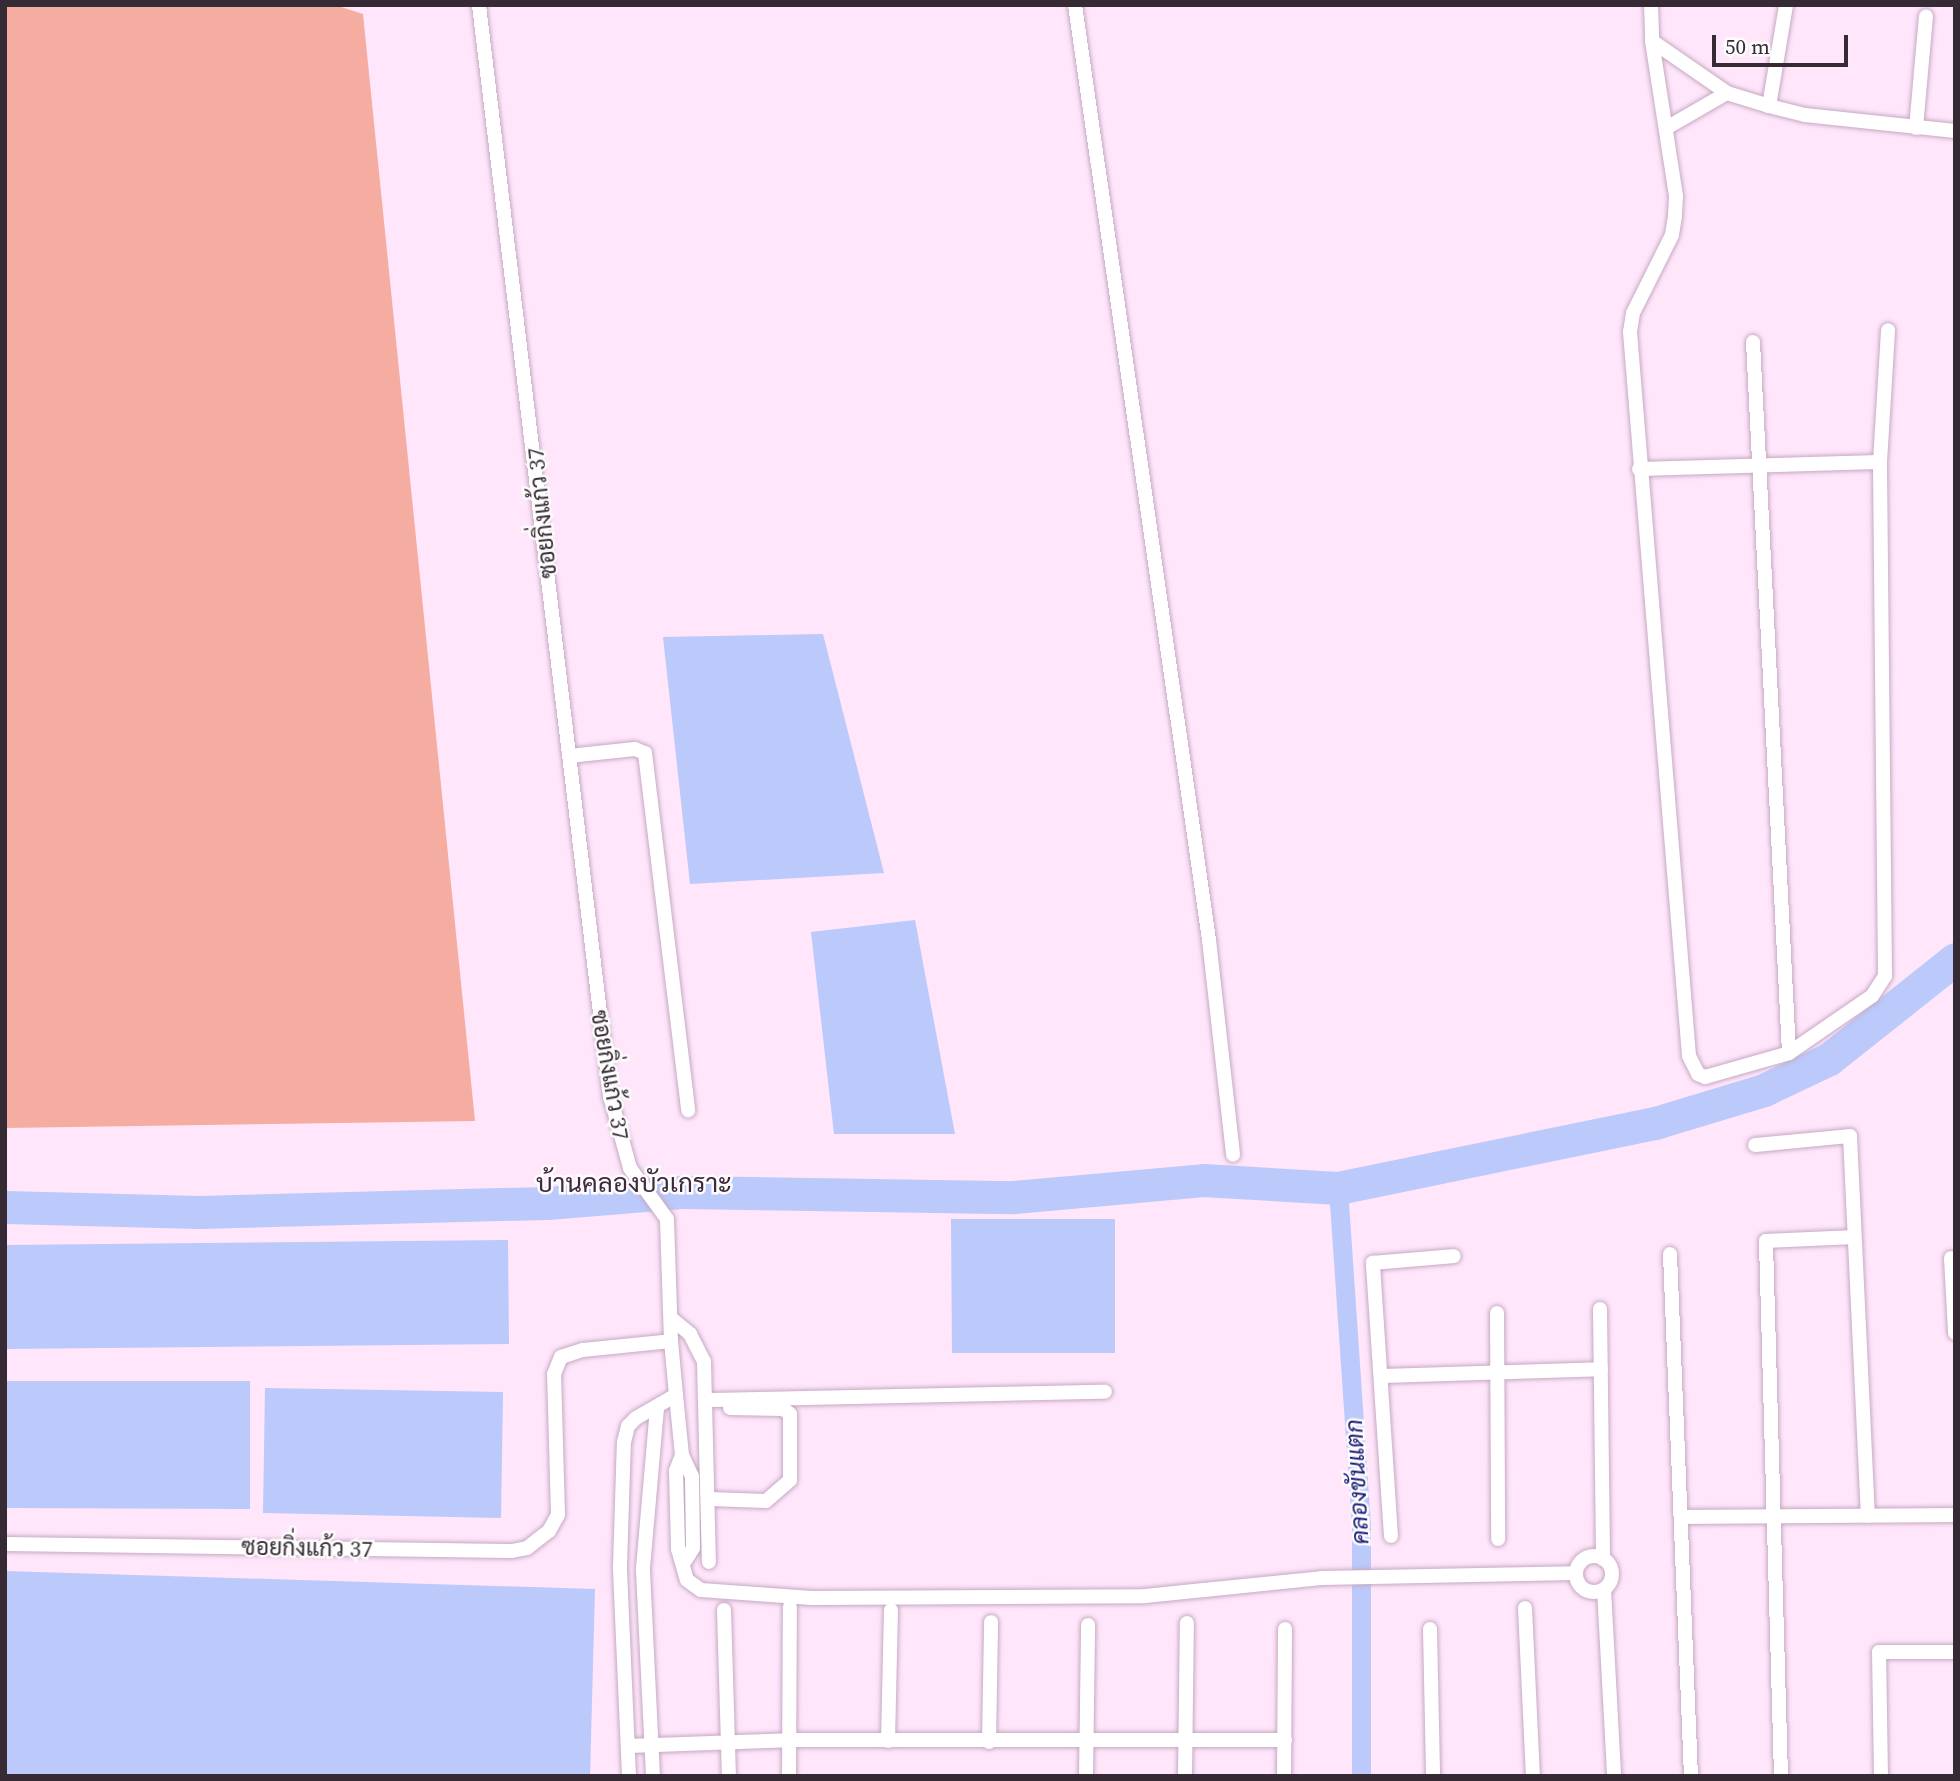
<!DOCTYPE html>
<html>
<head>
<meta charset="utf-8">
<style>
  body { margin:0 }
  #map { position:relative; width:1960px; height:1781px; overflow:hidden; background:#ffe6fb; font-family:"Source Serif 4",Sarabun,serif }
  div>[style] { position:absolute }
  .green>* { inset:0; background:#f5ada2 }
  .water>* { inset:0; background:#bbc9fb }
  .canal>* { height:19px; margin:-9.5px; padding:0 9.5px; transform-origin:9.5px; border-radius:9.5px; background:#bbc9fb }
  .river>* { height:33px; margin:-16.5px; padding:0 16.5px; transform-origin:16.5px; border-radius:16.5px; background:#bbc9fb }
  .roads { filter:drop-shadow(0 0 2px #c6a9c2) drop-shadow(0 0 2px #c6a9c2) }
  .street>* { height:14px; margin:-7px; padding:0 7px; transform-origin:7px; border-radius:7px; background:#fff }
  .street>.ring { margin:-7px; padding:0; box-sizing:content-box; background:none; border:14px solid #fff; border-radius:50% }
  span { translate:-50% -50%; white-space:nowrap; text-align:center; line-height:1.15; -webkit-text-stroke:5px #fcfcfc; paint-order:stroke }
  .street-label { font-size:23px; color:#362a34 }
  .water-label { font-size:24px; color:#1b1b77; font-style:italic }
  .quarter-label { font-size:26px; color:#40293d }
  .frame { position:absolute; inset:0; border:7px solid #362a34; pointer-events:none }
  .scale { position:absolute; left:1712px; top:35px; width:136px; height:32px; box-sizing:border-box; border:4px solid #362a34; border-top:0; padding-left:9px; font-size:21px; line-height:24px; white-space:nowrap; color:#362a34; -webkit-text-stroke:5px #fcfcfc; paint-order:stroke }
</style>
</head>
<body>
<div id="map">
  <div class="green">
    <i style="clip-path:polygon(5px 5px,335px 5px,363px 14px,475px 1121px,5px 1128px)"></i>
  </div>
  <div class="water">
    <i style="clip-path:polygon(823px 634px,884px 873px,690px 884px,663px 637px)"></i>
    <i style="clip-path:polygon(915px 920px,955px 1134px,834px 1134px,811px 932px)"></i>
    <i style="clip-path:polygon(951px 1219px,1115px 1219px,1115px 1353px,952px 1353px)"></i>
    <i style="clip-path:polygon(508px 1240px,509px 1344px,5px 1349px,5px 1245px)"></i>
    <i style="clip-path:polygon(5px 1381px,250px 1381px,250px 1509px,5px 1508px)"></i>
    <i style="clip-path:polygon(265px 1388px,503px 1392px,501px 1518px,263px 1513px)"></i>
    <i style="clip-path:polygon(5px 1571px,595px 1589px,590px 1776px,5px 1776px)"></i>
  </div>
  <div class="canal">
    <i style="left:1338px;top:1188px;width:337px;rotate:86.1deg"></i>
    <i style="left:1361px;top:1524px;width:252px;rotate:90deg"></i>
  </div>
  <div class="river">
    <i style="left:5px;top:1207px;width:194px;rotate:1.5deg"></i>
    <i style="left:199px;top:1212px;width:348px;rotate:-1.5deg"></i>
    <i style="left:547px;top:1203px;width:135px;rotate:-4.7deg"></i>
    <i style="left:682px;top:1192px;width:332px;rotate:0.9deg"></i>
    <i style="left:1014px;top:1197px;width:190px;rotate:-5.1deg"></i>
    <i style="left:1203px;top:1180px;width:135px;rotate:3.4deg"></i>
    <i style="left:1338px;top:1188px;width:324px;rotate:-11.6deg"></i>
    <i style="left:1655px;top:1123px;width:114px;rotate:-16.8deg"></i>
    <i style="left:1764px;top:1090px;width:72px;rotate:-25.5deg"></i>
    <i style="left:1829px;top:1059px;width:161px;rotate:-38.4deg"></i>
  </div>
  <div class="roads">
    <div class="street">
      <i style="left:1075px;top:5px;width:945px;rotate:81.84deg"></i>
      <i style="left:1209px;top:940px;width:216px;rotate:83.6deg"></i>
      <i style="left:1651px;top:5px;width:36px;rotate:88deg"></i>
      <i style="left:1652px;top:41px;width:157px;rotate:81.2deg"></i>
      <i style="left:1676px;top:196px;width:20px;rotate:93deg"></i>
      <i style="left:1675px;top:216px;width:19px;rotate:99deg"></i>
      <i style="left:1672px;top:235px;width:87px;rotate:116.6deg"></i>
      <i style="left:1633px;top:313px;width:19px;rotate:99deg"></i>
      <i style="left:1630px;top:332px;width:726px;rotate:85.34deg"></i>
      <i style="left:1689px;top:1056px;width:20px;rotate:63deg"></i>
      <i style="left:1698px;top:1074px;width:8px;rotate:23deg"></i>
      <i style="left:1705px;top:1077px;width:87px;rotate:-15.9deg"></i>
      <i style="left:1789px;top:1053px;width:101px;rotate:-34.5deg"></i>
      <i style="left:1872px;top:996px;width:24px;rotate:-57deg"></i>
      <i style="left:1885px;top:976px;width:514px;rotate:-90.56deg"></i>
      <i style="left:1880px;top:462px;width:132px;rotate:-86.5deg"></i>
      <i style="left:1652px;top:41px;width:91px;rotate:34.7deg"></i>
      <i style="left:1727px;top:93px;width:44px;rotate:17.2deg"></i>
      <i style="left:1769px;top:106px;width:37px;rotate:14deg"></i>
      <i style="left:1805px;top:115px;width:151px;rotate:6.1deg"></i>
      <i style="left:1769px;top:106px;width:102px;rotate:-80.4deg"></i>
      <i style="left:1668px;top:127px;width:68px;rotate:-30deg"></i>
      <i style="left:1916px;top:128px;width:112px;rotate:-84.9deg"></i>
      <i style="left:1753px;top:342px;width:712px;rotate:87.1deg"></i>
      <i style="left:1639px;top:469px;width:241px;rotate:-1.7deg"></i>
      <i style="left:569px;top:756px;width:66px;rotate:-6.1deg"></i>
      <i style="left:635px;top:749px;width:11px;rotate:22deg"></i>
      <i style="left:645px;top:753px;width:360px;rotate:83.1deg"></i>
      <i style="left:1755px;top:1145px;width:95px;rotate:-5.4deg"></i>
      <i style="left:1850px;top:1136px;width:380px;rotate:87.3deg"></i>
      <i style="left:1670px;top:1254px;width:522px;rotate:87.7deg"></i>
      <i style="left:1951px;top:1258px;width:75px;rotate:86.9deg"></i>
      <i style="left:1600px;top:1309px;width:250px;rotate:89.3deg"></i>
      <i style="left:1497px;top:1313px;width:226px;rotate:89.7deg"></i>
      <i style="left:673px;top:1320px;width:22px;rotate:39deg"></i>
      <i style="left:690px;top:1334px;width:31px;rotate:63deg"></i>
      <i style="left:704px;top:1362px;width:200px;rotate:88.6deg"></i>
      <i style="left:1382px;top:1376px;width:219px;rotate:-1.8deg"></i>
      <i style="left:676px;top:1395px;width:60px;rotate:84.3deg"></i>
      <i style="left:682px;top:1455px;width:17px;rotate:111deg"></i>
      <i style="left:676px;top:1471px;width:78px;rotate:88.5deg"></i>
      <i style="left:678px;top:1549px;width:32px;rotate:74deg"></i>
      <i style="left:687px;top:1580px;width:17px;rotate:36deg"></i>
      <i style="left:701px;top:1590px;width:111px;rotate:4.1deg"></i>
      <i style="left:812px;top:1598px;width:333px;rotate:-0.3deg"></i>
      <i style="left:1145px;top:1596px;width:177px;rotate:-5.8deg"></i>
      <i style="left:1321px;top:1578px;width:254px;rotate:-1.1deg"></i>
      <i style="left:707px;top:1400px;width:398px;rotate:-1.2deg"></i>
      <i style="left:682px;top:1455px;width:23px;rotate:65deg"></i>
      <i style="left:692px;top:1476px;width:72px;rotate:89.2deg"></i>
      <i style="left:693px;top:1548px;width:15px;rotate:122deg"></i>
      <i style="left:710px;top:1499px;width:56px;rotate:2deg"></i>
      <i style="left:766px;top:1501px;width:32px;rotate:-41deg"></i>
      <i style="left:790px;top:1480px;width:66px;rotate:-90deg"></i>
      <i style="left:790px;top:1414px;width:9px;rotate:-144deg"></i>
      <i style="left:783px;top:1409px;width:53px;rotate:-178.9deg"></i>
      <i style="left:1684px;top:1517px;width:271px;rotate:-0.4deg"></i>
      <i style="left:1391px;top:1536px;width:274px;rotate:-93.8deg"></i>
      <i style="left:1373px;top:1263px;width:81px;rotate:-4.9deg"></i>
      <i style="left:5px;top:1544px;width:507px;rotate:0.79deg"></i>
      <i style="left:512px;top:1551px;width:15px;rotate:-11deg"></i>
      <i style="left:527px;top:1548px;width:28px;rotate:-38deg"></i>
      <i style="left:549px;top:1531px;width:18px;rotate:-61deg"></i>
      <i style="left:558px;top:1515px;width:141px;rotate:-91.6deg"></i>
      <i style="left:554px;top:1374px;width:18px;rotate:-68deg"></i>
      <i style="left:561px;top:1357px;width:23px;rotate:-18deg"></i>
      <i style="left:583px;top:1350px;width:88px;rotate:-5.8deg"></i>
      <i style="left:671px;top:1341px;width:122px;rotate:-91.9deg"></i>
      <i style="left:667px;top:1219px;width:63px;rotate:-126deg"></i>
      <i style="left:630px;top:1168px;width:75px;rotate:-105.5deg"></i>
      <i style="left:610px;top:1096px;width:1099px;rotate:-96.85deg"></i>
      <i class="ring" style="left:1576px;top:1556px;width:22px;height:22px"></i>
      <i style="left:1604px;top:1589px;width:187px;rotate:86.9deg"></i>
      <i style="left:1525px;top:1608px;width:168px;rotate:87.3deg"></i>
      <i style="left:724px;top:1610px;width:166px;rotate:88.3deg"></i>
      <i style="left:1430px;top:1629px;width:147px;rotate:88.8deg"></i>
      <i style="left:888px;top:1741px;width:131px;rotate:-88.7deg"></i>
      <i style="left:989px;top:1742px;width:120px;rotate:-89deg"></i>
      <i style="left:628px;top:1746px;width:160px;rotate:-2.1deg"></i>
      <i style="left:788px;top:1740px;width:497px"></i>
      <i style="left:629px;top:1776px;width:210px;rotate:-92.5deg"></i>
      <i style="left:620px;top:1566px;width:124px;rotate:-88.2deg"></i>
      <i style="left:624px;top:1442px;width:16px;rotate:-76deg"></i>
      <i style="left:628px;top:1426px;width:11px;rotate:-45deg"></i>
      <i style="left:636px;top:1418px;width:46px;rotate:-29.9deg"></i>
      <i style="left:676px;top:1395px;width:54px;rotate:-95.3deg"></i>
      <i style="left:653px;top:1776px;width:208px;rotate:-92.8deg"></i>
      <i style="left:643px;top:1568px;width:161px;rotate:-85deg"></i>
      <i style="left:789px;top:1776px;width:169px;rotate:-89.7deg"></i>
      <i style="left:1086px;top:1776px;width:151px;rotate:-89.2deg"></i>
      <i style="left:1185px;top:1776px;width:153px;rotate:-89.3deg"></i>
      <i style="left:1284px;top:1776px;width:147px;rotate:-89.6deg"></i>
      <i style="left:1781px;top:1776px;width:535px;rotate:-91.61deg"></i>
      <i style="left:1766px;top:1241px;width:88px;rotate:-2.6deg"></i>
      <i style="left:1881px;top:1776px;width:124px;rotate:-90.9deg"></i>
      <i style="left:1879px;top:1652px;width:76px"></i>
    </div>
  </div>
  <div class="street-label">
    <span style="left:542px;top:513px;rotate:-96deg">ซอยกิ่งแก้ว 37</span>
    <span style="left:610px;top:1075px;rotate:80deg">ซอยกิ่งแก้ว 37</span>
    <span style="left:307px;top:1548px;rotate:1deg">ซอยกิ่งแก้ว 37</span>
  </div>
  <div class="water-label">
    <span style="left:1357px;top:1482px;rotate:-93deg">คลองขันแตก</span>
  </div>
  <div class="quarter-label">
    <span style="left:634px;top:1184px">บ้านคลองบัวเกราะ</span>
  </div>
  <div class="frame"></div>
  <div class="scale">50 m</div>
</div>
</body>
</html>
